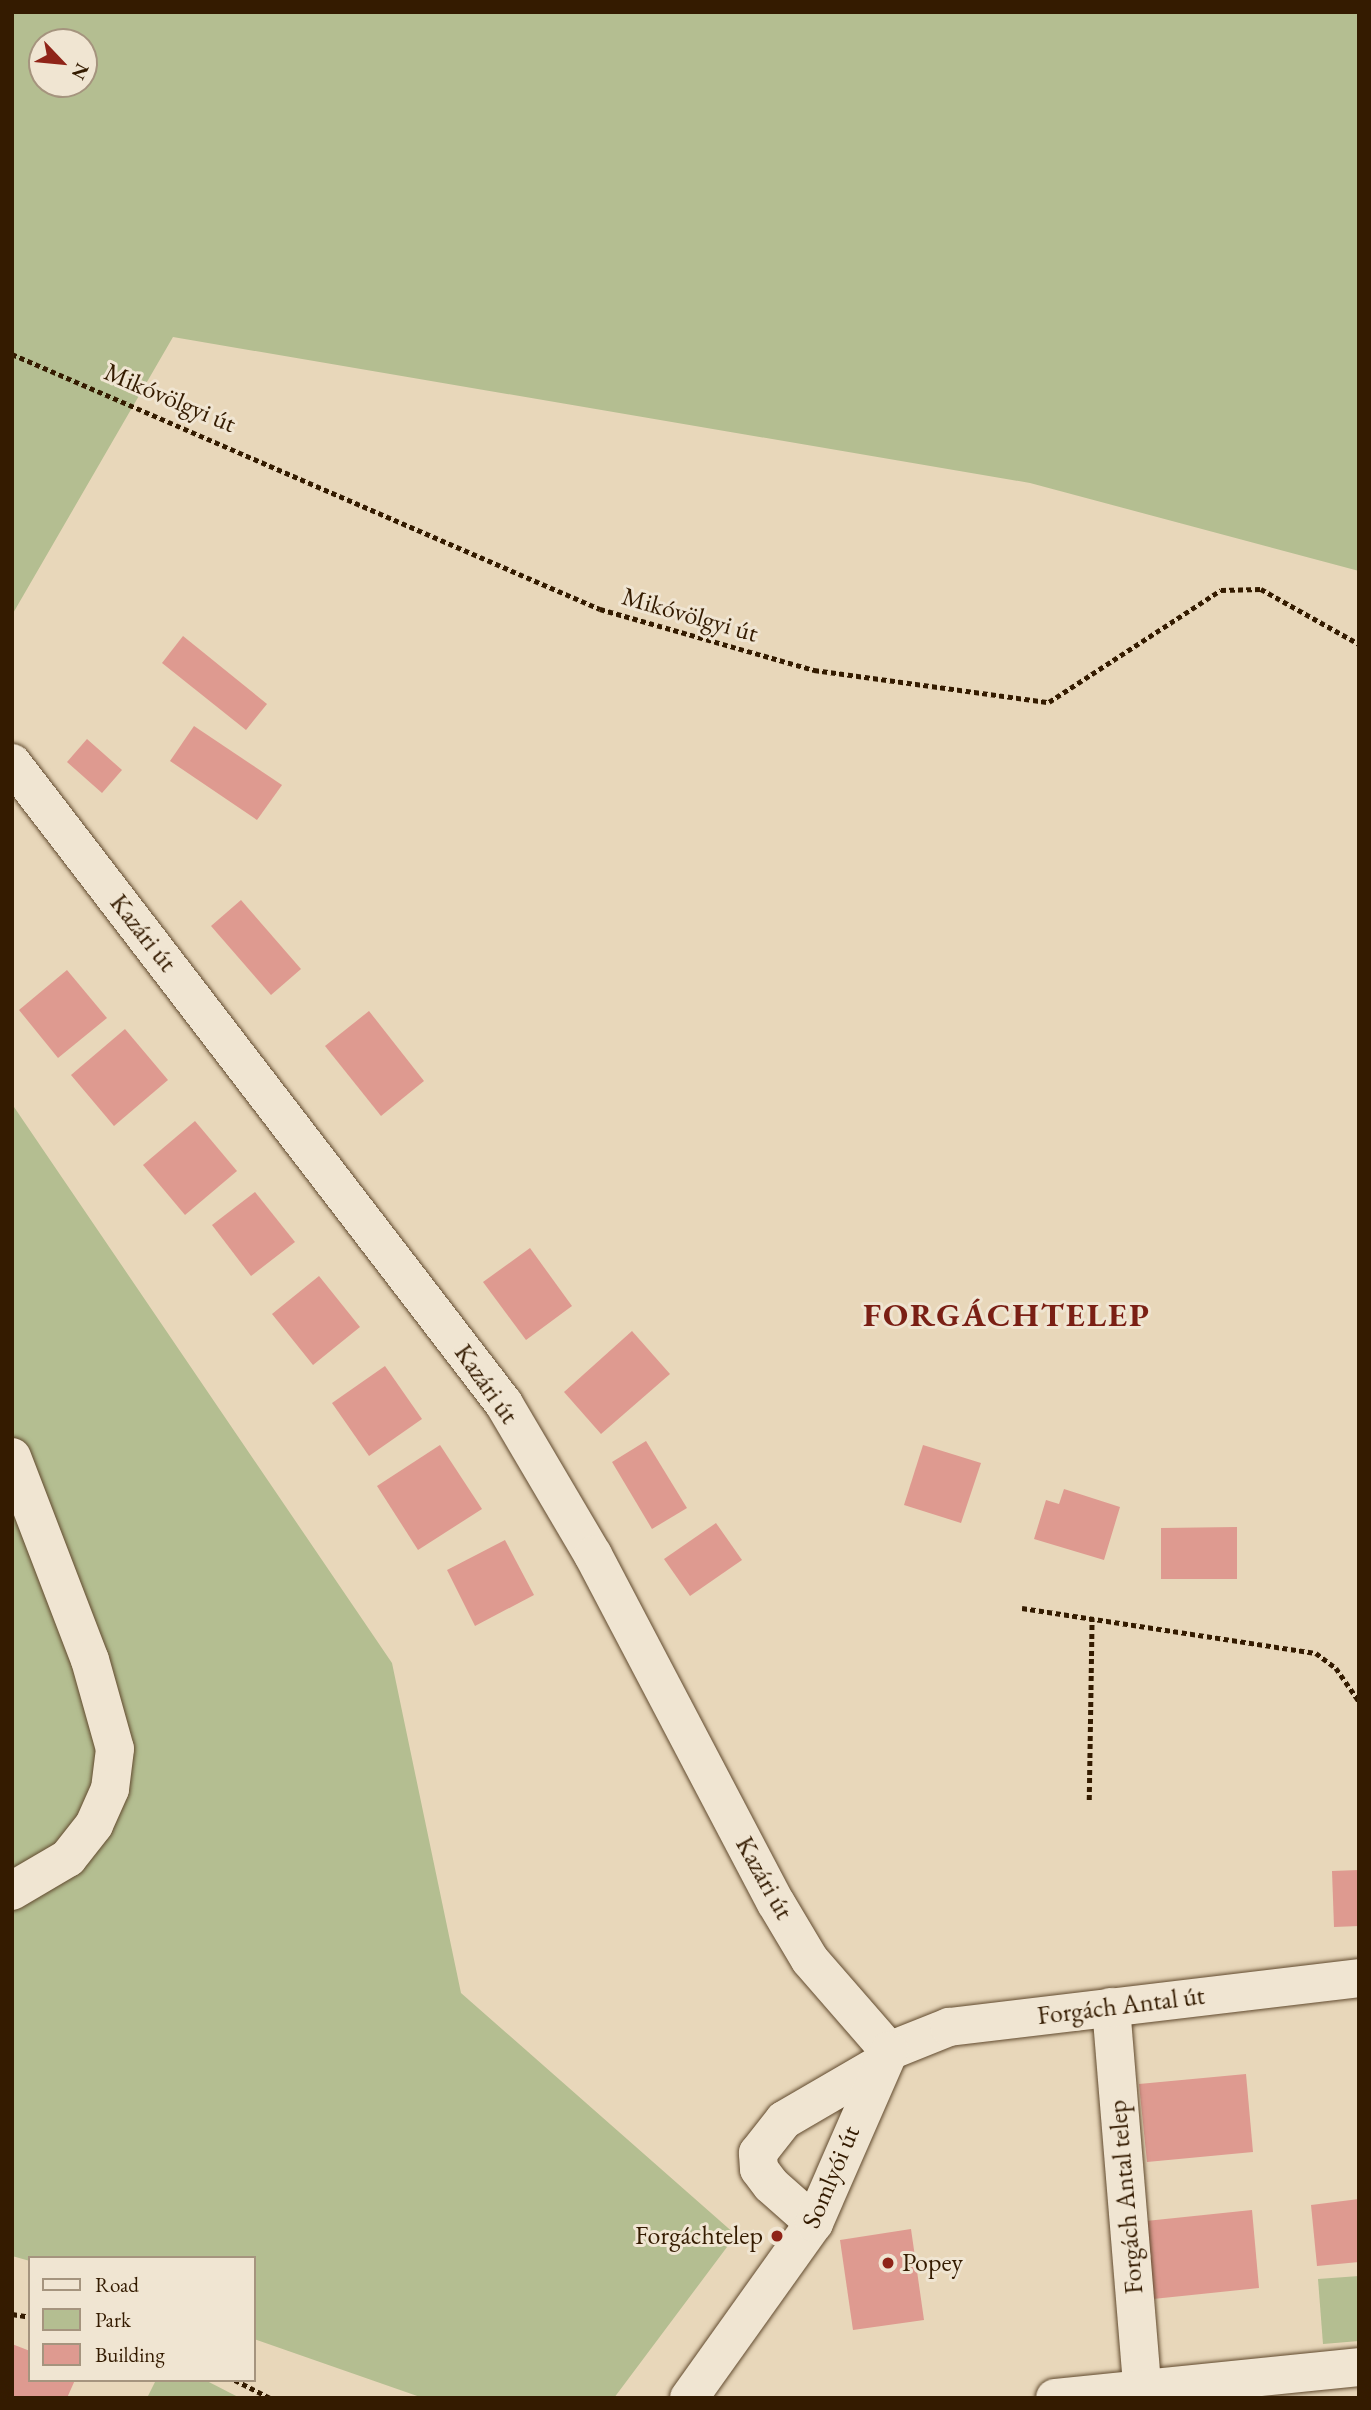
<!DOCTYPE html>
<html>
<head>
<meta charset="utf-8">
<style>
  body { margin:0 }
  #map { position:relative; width:1371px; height:2410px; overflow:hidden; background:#e8d7ba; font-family:"EB Garamond",serif }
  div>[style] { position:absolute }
  .green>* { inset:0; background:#b4be91 }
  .building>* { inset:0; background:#de9a90 }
  .path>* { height:4.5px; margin-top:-2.25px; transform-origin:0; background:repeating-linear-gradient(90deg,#341b00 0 5px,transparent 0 8.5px) }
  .roads { filter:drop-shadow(0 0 2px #614a2e) drop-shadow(0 0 2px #614a2e) }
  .minor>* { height:38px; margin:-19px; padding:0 19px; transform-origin:19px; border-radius:19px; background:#f0e5d2 }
  .dots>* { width:19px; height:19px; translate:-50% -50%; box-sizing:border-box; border:4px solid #f0e5d2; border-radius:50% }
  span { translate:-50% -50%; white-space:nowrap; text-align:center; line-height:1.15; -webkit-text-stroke:6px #f0e5d2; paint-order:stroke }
  .street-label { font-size:26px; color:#341b00 }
  .poi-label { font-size:26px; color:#341b00 }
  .right { translate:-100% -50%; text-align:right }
  .left { translate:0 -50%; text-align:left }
  .district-label { font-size:33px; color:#7a1f14; font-weight:700; letter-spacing:2px }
  .frame { position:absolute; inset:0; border:14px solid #341b00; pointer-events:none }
  .legend { position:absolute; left:28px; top:2256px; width:228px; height:126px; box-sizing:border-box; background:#f0e5d2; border:2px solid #a5947e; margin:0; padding:9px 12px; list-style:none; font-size:21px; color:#341b00 }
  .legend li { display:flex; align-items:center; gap:14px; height:35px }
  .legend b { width:35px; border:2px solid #a5947e }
  .north { position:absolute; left:28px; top:28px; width:70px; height:70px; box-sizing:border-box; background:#f0e5d2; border:2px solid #a5947e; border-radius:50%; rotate:116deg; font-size:19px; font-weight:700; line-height:28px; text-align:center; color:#341b00 }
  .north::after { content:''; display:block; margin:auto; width:24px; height:32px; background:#8f2418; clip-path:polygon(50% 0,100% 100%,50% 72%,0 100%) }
</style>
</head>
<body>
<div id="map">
  <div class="green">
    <i style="clip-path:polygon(evenodd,12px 12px,1359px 12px,1359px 571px,1030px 483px,173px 337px,12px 615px,12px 12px,42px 42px,84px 42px,84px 84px,42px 84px,42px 42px)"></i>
    <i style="clip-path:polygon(12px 1104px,392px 1663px,461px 1993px,736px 2235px,614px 2398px,423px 2398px,254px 2339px,254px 2258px,30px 2261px,12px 2256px)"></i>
    <i style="clip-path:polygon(1359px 2276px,1359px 2341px,1323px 2344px,1318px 2279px)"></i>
    <i style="clip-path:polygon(156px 2380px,205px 2380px,240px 2398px,147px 2398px)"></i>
  </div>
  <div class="building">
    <i style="clip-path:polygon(183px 636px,267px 704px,246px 730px,162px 663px)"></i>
    <i style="clip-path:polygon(194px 726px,282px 785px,257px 820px,170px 761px)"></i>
    <i style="clip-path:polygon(87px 739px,122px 770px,102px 793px,67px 762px)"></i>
    <i style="clip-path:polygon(241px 900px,301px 969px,271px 995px,211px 926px)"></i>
    <i style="clip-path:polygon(67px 970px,107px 1018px,58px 1058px,19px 1010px)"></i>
    <i style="clip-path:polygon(369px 1011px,424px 1081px,381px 1116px,325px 1046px)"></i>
    <i style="clip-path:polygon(125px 1029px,168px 1080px,114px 1126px,71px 1075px)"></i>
    <i style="clip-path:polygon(195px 1121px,237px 1171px,185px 1215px,143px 1165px)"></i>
    <i style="clip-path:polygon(255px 1192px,295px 1242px,251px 1276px,212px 1225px)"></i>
    <i style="clip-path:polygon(530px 1248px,572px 1306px,526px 1340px,483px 1282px)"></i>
    <i style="clip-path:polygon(319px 1276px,360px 1327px,313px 1365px,272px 1314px)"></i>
    <i style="clip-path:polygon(632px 1331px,670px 1374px,601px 1434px,564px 1392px)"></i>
    <i style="clip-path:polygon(385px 1366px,422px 1419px,369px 1456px,332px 1403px)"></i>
    <i style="clip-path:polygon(646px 1441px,687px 1508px,652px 1529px,612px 1462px)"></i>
    <i style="clip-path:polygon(440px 1445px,482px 1509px,418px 1550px,377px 1486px)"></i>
    <i style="clip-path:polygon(923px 1445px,981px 1463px,961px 1523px,904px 1505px)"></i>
    <i style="clip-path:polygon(1064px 1489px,1120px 1507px,1104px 1560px,1034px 1539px,1046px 1500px,1059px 1504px)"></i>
    <i style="clip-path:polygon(716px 1523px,742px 1560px,690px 1596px,664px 1559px)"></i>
    <i style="clip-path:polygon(1237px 1527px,1237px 1579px,1161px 1579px,1161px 1528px)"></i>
    <i style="clip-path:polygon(505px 1540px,534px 1595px,475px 1626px,447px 1570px)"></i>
    <i style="clip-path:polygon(1359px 1870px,1359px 1926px,1334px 1927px,1332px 1871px)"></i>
    <i style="clip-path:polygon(1246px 2074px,1253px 2152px,1147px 2162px,1139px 2084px)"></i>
    <i style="clip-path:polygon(1359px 2199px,1359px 2262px,1317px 2266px,1311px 2205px)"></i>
    <i style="clip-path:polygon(1252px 2210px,1259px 2288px,1153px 2299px,1146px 2221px)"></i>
    <i style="clip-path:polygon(911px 2229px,924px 2320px,853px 2330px,840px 2240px)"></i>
    <i style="clip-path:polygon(12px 2344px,30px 2351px,30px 2380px,75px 2380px,67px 2398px,12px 2398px)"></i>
  </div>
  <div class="path">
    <i style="left:12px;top:354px;width:641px;rotate:23.45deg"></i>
    <i style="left:600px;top:609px;width:223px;rotate:15.9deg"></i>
    <i style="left:814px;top:670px;width:237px;rotate:7.8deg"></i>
    <i style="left:1049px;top:702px;width:205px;rotate:-33.1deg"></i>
    <i style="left:1221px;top:590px;width:40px;rotate:-1.4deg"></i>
    <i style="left:1261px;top:589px;width:112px;rotate:29.3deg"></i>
    <i style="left:1022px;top:1608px;width:297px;rotate:8.7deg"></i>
    <i style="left:1316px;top:1653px;width:25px;rotate:37deg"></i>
    <i style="left:1336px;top:1668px;width:40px;rotate:55.1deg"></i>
    <i style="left:1089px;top:1800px;width:182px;rotate:-89.1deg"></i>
    <i style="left:12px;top:2314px;width:18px;rotate:9deg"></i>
    <i style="left:235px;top:2380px;width:39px;rotate:27deg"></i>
  </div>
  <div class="roads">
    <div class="minor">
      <i style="left:12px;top:763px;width:808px;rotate:52.49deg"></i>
      <i style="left:504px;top:1404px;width:175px;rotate:59.5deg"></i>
      <i style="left:593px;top:1555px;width:393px;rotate:62.3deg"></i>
      <i style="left:776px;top:1903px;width:66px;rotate:59.2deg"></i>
      <i style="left:810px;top:1960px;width:121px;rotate:49deg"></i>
      <i style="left:12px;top:1457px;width:217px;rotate:69deg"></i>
      <i style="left:90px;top:1660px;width:92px;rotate:74.3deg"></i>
      <i style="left:115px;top:1749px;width:40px;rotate:97.1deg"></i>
      <i style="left:110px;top:1789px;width:39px;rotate:114deg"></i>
      <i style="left:94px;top:1825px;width:42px;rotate:128.2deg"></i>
      <i style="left:68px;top:1858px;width:65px;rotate:149.5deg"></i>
      <i style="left:1111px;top:2007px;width:382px;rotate:85.3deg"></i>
      <i style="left:889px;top:2051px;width:65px;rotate:-21.8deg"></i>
      <i style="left:949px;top:2027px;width:413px;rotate:-6.8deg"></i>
      <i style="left:814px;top:2223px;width:57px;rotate:-138.5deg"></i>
      <i style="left:771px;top:2185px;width:20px;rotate:-127deg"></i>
      <i style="left:759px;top:2169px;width:16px;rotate:-94deg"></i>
      <i style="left:758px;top:2153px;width:42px;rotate:-51.8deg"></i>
      <i style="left:784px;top:2120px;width:113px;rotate:-30.2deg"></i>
      <i style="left:689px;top:2398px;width:215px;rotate:-54.5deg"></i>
      <i style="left:814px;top:2223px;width:188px;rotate:-66.4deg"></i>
      <i style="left:1055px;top:2398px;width:306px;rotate:-5.8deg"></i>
    </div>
  </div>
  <div class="dots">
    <i style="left:777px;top:2236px;background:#8f2418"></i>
    <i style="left:888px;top:2263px;background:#8f2418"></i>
  </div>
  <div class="street-label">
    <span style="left:170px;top:398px;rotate:23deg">Mikóvölgyi út</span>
    <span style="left:690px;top:615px;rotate:16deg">Mikóvölgyi út</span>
    <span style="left:143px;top:933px;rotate:52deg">Kazári út</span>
    <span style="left:486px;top:1384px;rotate:55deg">Kazári út</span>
    <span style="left:764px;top:1878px;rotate:61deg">Kazári út</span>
    <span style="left:1121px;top:2006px;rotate:-7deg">Forgách Antal út</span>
    <span style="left:831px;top:2177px;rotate:-67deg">Somlyói út</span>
    <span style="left:1126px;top:2197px;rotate:-95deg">Forgách Antal telep</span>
  </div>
  <div class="poi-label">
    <span class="right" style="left:763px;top:2236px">Forgáchtelep</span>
    <span class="left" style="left:902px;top:2263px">Popey</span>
  </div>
  <div class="district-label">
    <span style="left:1007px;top:1315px">FORGÁCHTELEP</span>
  </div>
  <div class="frame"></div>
  <ul class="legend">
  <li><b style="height:9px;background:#f0e5d2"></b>Road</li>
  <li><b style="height:19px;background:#b4be91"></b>Park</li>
  <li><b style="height:19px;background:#de9a90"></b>Building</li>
  </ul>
  <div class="north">N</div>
</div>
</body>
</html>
